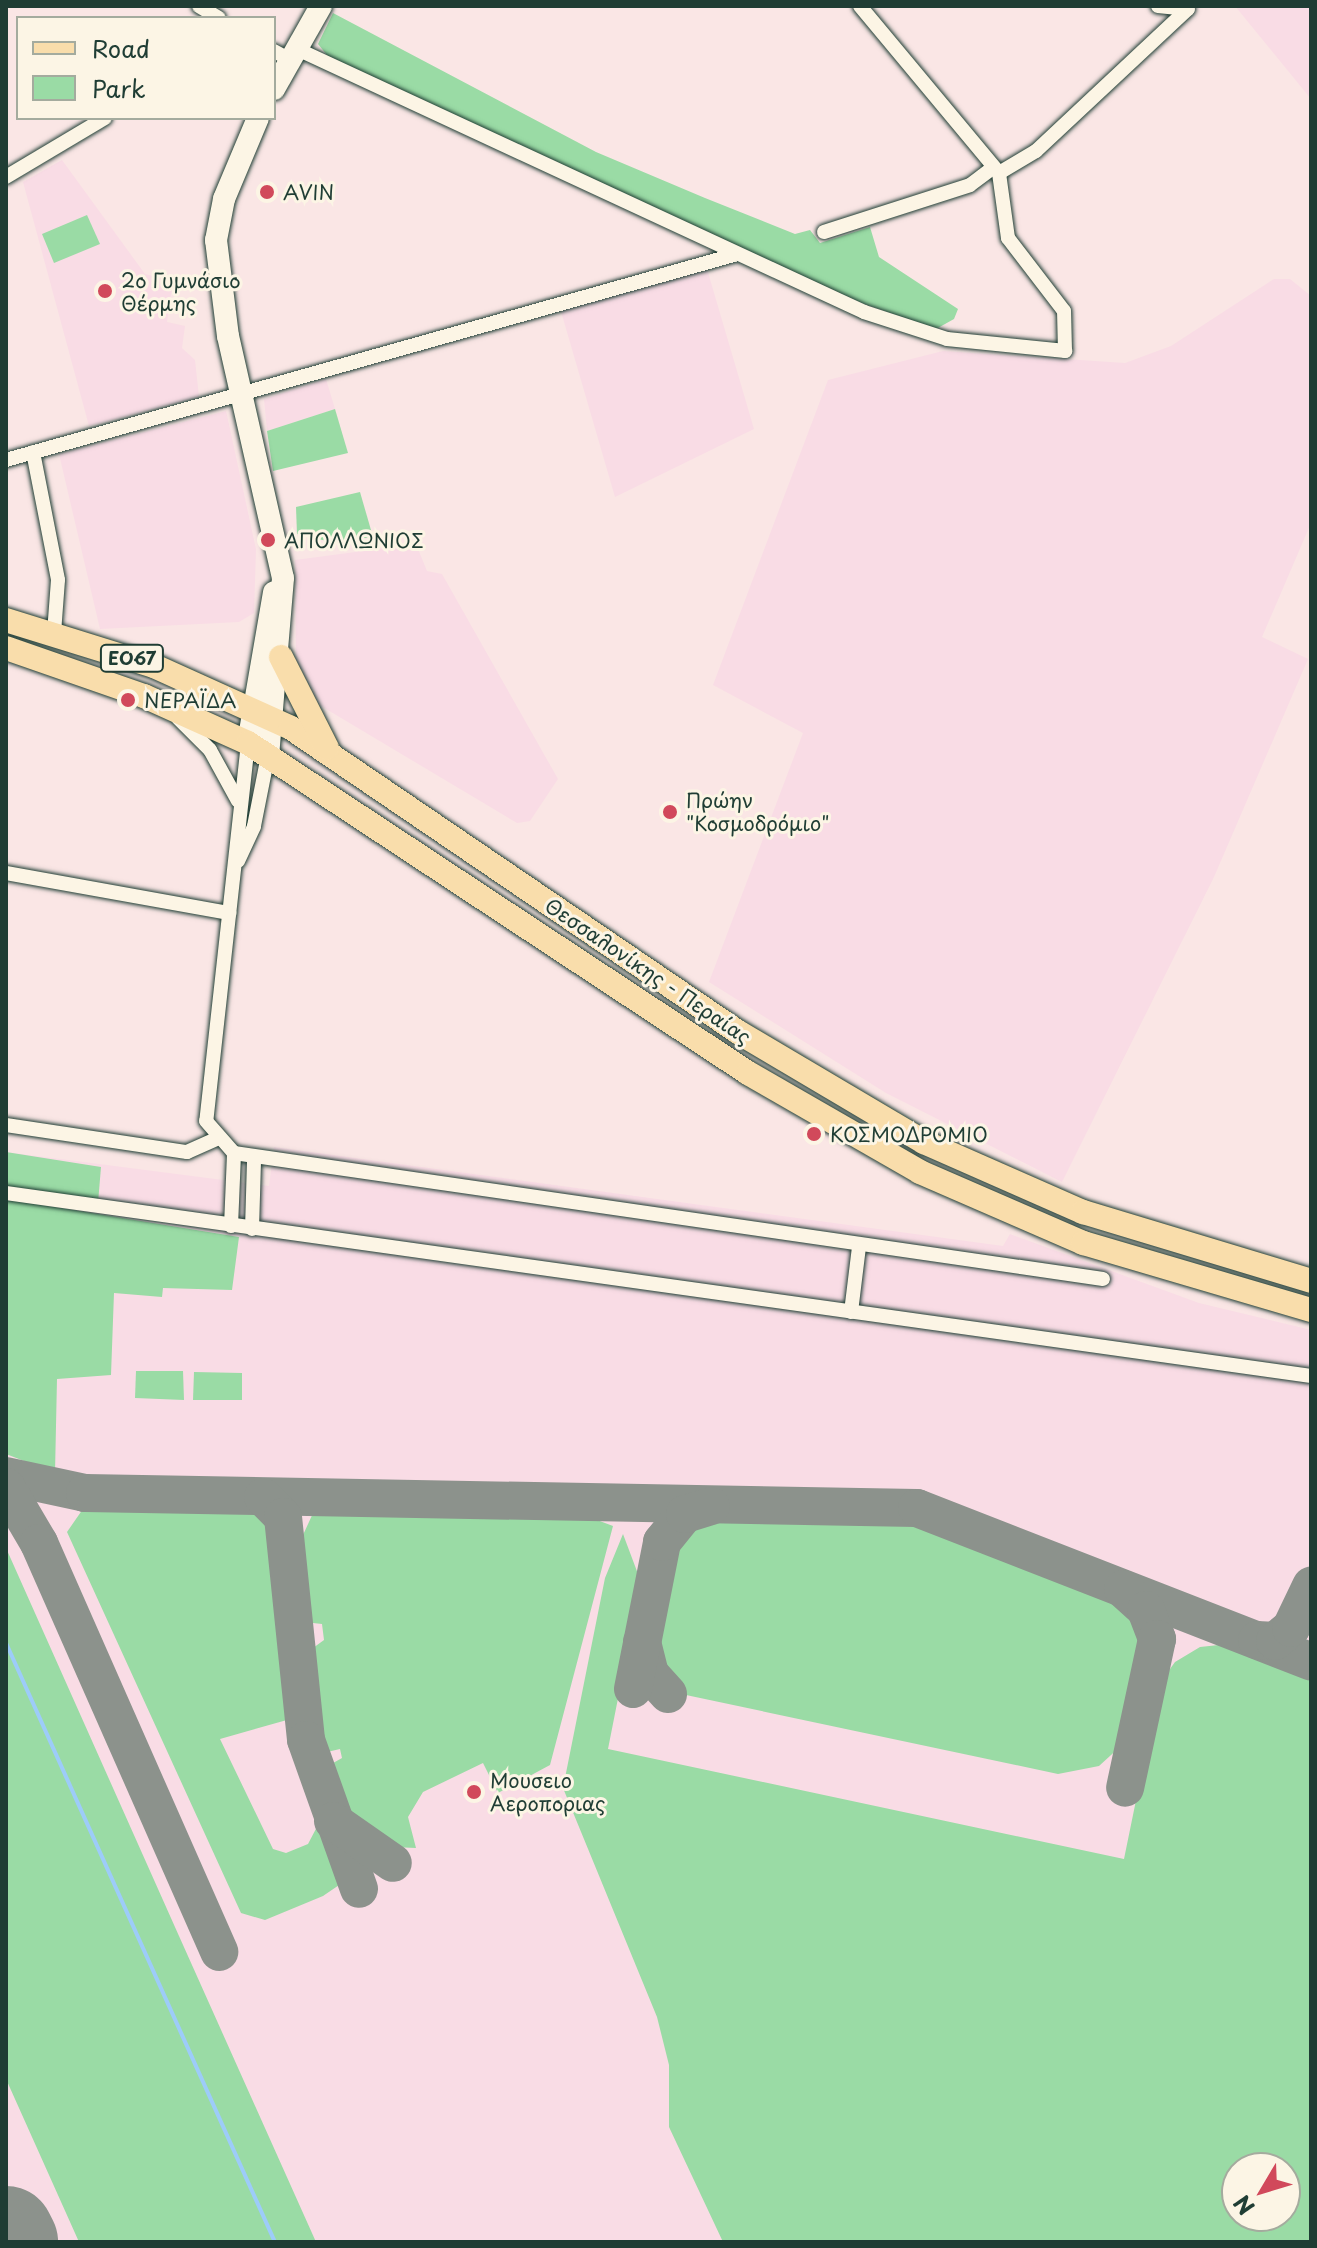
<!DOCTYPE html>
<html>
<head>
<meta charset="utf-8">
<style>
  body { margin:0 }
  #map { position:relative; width:1317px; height:2248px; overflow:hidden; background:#fae6e5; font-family:"Playpen Sans",sans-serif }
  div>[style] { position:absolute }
  .built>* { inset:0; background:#f9dce5 }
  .green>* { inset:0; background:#9adba5 }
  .stream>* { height:4px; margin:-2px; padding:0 2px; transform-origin:2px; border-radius:2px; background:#9dccf9 }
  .taxiway>* { height:38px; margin:-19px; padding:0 19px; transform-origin:19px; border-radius:19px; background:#8c928c }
  .runway>* { height:96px; margin:-48px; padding:0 48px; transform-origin:48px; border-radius:48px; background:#8c928c }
  .roads { filter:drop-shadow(0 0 2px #1f3d34) drop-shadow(0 0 2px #1f3d34) }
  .street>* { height:14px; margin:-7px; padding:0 7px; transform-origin:7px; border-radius:7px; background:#fcf5e5 }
  .secondary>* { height:22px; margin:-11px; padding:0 11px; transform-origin:11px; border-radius:11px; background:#fcf5e5 }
  .primary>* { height:24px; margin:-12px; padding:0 12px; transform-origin:12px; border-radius:12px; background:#f9ddab }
  .dots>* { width:22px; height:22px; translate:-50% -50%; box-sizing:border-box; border:4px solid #fcf5e5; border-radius:50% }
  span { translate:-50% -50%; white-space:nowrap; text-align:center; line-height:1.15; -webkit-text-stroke:6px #fcf5e5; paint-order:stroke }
  .shield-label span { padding:2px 6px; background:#fcf5e5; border:2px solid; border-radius:6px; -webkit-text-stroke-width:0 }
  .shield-label { font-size:18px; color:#1f3d34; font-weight:700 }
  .poi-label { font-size:20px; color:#1f3d34 }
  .left { translate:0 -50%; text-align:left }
  .street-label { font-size:20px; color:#1f3d34 }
  .frame { position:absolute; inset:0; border:8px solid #1f3d34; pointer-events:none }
  .legend { position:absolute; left:16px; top:16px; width:260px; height:104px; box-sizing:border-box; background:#fcf5e5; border:2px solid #a4ab9e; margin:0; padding:10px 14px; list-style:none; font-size:24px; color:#1f3d34 }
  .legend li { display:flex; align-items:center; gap:16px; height:40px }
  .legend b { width:40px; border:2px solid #a4ab9e }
  .north { position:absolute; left:1221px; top:2152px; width:80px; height:80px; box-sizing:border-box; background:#fcf5e5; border:2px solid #a4ab9e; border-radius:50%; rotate:232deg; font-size:22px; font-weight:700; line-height:32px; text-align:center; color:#1f3d34 }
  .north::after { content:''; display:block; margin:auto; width:28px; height:36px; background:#d1495b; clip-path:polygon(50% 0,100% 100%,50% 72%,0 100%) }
</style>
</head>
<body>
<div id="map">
  <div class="built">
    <i style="clip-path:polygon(1235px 6px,1311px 6px,1311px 99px)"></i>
    <i style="clip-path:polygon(62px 160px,145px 274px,173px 281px,167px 322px,185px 326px,182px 348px,195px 360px,199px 397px,89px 426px,23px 182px)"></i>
    <i style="clip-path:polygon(707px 269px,754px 429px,615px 497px,560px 308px)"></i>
    <i style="clip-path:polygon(1274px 279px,1290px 279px,1311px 296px,1311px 523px,1262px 637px,1308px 659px,1214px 877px,1062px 1182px,886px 1093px,709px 982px,803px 733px,713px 685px,828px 380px,943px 351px,1125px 363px,1171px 346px)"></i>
    <i style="clip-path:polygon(326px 379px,335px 409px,267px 431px,264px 399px)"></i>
    <i style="clip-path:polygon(226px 411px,256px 549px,254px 613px,239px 622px,100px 629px,59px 454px)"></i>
    <i style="clip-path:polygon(416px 544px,427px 571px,442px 574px,558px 779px,530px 821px,517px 823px,311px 700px,296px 660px,295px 560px)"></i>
    <i style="clip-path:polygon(evenodd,274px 1147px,1003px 1246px,1010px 1234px,1199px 1303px,1311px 1330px,1311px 2242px,6px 2242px,6px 1152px,269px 1186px,274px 1147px,1237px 2168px,1285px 2168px,1285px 2216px,1237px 2216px,1237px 2168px)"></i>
  </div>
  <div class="green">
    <i style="clip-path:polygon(333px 13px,596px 152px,705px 198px,795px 234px,810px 230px,820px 243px,870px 227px,879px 257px,958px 309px,954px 319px,936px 329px,859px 302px,331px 60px,318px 44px)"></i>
    <i style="clip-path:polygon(87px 215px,100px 244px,54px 263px,42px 234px)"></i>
    <i style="clip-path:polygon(335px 409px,348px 453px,273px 471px,267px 431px)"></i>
    <i style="clip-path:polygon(360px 492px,373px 537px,331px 542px,297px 534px,296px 507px)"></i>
    <i style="clip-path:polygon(6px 1152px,101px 1167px,98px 1203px,6px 1189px)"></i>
    <i style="clip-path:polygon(6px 1199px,239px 1237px,232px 1290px,163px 1288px,162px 1297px,114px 1293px,111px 1375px,57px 1379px,55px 1473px,6px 1454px)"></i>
    <i style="clip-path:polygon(136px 1371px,183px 1371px,184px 1400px,135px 1398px)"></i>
    <i style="clip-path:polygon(194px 1372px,242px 1373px,242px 1400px,193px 1400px)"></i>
    <i style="clip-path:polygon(85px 1506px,270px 1509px,294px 1718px,220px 1739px,273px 1849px,286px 1853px,308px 1844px,319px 1823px,327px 1823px,345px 1881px,323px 1896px,265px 1920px,241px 1913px,67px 1532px)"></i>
    <i style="clip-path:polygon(314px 1511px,581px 1514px,613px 1526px,550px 1765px,498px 1793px,483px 1763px,423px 1792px,408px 1817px,416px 1848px,393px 1847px,347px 1820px,326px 1767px,342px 1758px,340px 1749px,327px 1752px,317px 1743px,302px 1656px,324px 1640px,322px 1624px,304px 1622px,296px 1612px,292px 1559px)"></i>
    <i style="clip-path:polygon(723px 1516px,939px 1526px,1107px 1594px,1129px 1614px,1144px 1645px,1122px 1745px,1099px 1766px,1058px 1774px,686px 1695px,657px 1661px,653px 1628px,674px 1546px,692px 1527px)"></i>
    <i style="clip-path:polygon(evenodd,623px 1534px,641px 1582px,608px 1749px,1124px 1859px,1160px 1683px,1175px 1662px,1200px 1647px,1228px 1644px,1311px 1676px,1311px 2242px,723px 2242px,669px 2127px,669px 2065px,657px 2017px,563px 1788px,605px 1578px,623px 1534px,1237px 2168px,1285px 2168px,1285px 2216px,1237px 2216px,1237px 2168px)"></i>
    <i style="clip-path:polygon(6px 1548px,179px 1936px,316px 2242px,79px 2242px,6px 2079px)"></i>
  </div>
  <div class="stream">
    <i style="left:6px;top:1643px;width:657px;rotate:65.82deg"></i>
  </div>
  <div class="taxiway">
    <i style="left:6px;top:1476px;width:81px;rotate:12.1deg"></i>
    <i style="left:85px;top:1493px;width:832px;rotate:1.03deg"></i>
    <i style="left:917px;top:1508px;width:423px;rotate:21.3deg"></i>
    <i style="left:6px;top:1487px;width:65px;rotate:59.5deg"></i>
    <i style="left:39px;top:1543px;width:447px;rotate:66.2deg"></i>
    <i style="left:263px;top:1497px;width:28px;rotate:45deg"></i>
    <i style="left:283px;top:1517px;width:224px;rotate:84.1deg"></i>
    <i style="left:306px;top:1740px;width:158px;rotate:70.4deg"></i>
    <i style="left:1123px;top:1589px;width:31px;rotate:42deg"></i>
    <i style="left:1146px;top:1610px;width:31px;rotate:69deg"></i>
    <i style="left:1157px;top:1639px;width:152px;rotate:102.1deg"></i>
    <i style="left:1257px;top:1640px;width:18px;rotate:3deg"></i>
    <i style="left:1275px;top:1641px;width:21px;rotate:-39deg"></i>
    <i style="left:1291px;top:1628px;width:47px;rotate:-64.5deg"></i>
    <i style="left:642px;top:1642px;width:33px;rotate:76deg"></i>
    <i style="left:650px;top:1674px;width:27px;rotate:48deg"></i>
    <i style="left:633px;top:1689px;width:150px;rotate:-78.8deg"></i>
    <i style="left:662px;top:1542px;width:36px;rotate:-51deg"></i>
    <i style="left:685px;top:1514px;width:27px;rotate:-17deg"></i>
    <i style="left:333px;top:1821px;width:73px;rotate:35deg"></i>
  </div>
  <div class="runway">
    <i style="left:6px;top:2234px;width:9px;rotate:63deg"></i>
  </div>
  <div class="roads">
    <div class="street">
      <i style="left:199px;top:6px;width:23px;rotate:31deg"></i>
      <i style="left:860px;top:6px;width:217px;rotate:50.2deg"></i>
      <i style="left:999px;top:173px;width:43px;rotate:-30.7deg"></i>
      <i style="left:1036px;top:151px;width:208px;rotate:-43.1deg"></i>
      <i style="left:1158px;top:6px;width:30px;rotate:6deg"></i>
      <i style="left:297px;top:49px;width:625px;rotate:24.88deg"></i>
      <i style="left:864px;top:312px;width:87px;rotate:18deg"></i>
      <i style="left:947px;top:339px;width:119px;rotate:5.8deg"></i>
      <i style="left:1065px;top:351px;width:40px;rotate:-91.4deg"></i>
      <i style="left:1064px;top:311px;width:92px;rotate:-127.5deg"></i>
      <i style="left:1008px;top:238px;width:66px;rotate:-97.9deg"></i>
      <i style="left:274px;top:51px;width:18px;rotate:29deg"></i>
      <i style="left:6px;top:177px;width:115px;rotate:-30.8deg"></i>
      <i style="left:824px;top:232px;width:153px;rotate:-17.8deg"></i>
      <i style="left:970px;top:185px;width:26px;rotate:-37deg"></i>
      <i style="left:33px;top:452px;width:130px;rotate:78.9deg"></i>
      <i style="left:58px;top:580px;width:53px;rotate:94.3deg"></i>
      <i style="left:6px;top:460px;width:756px;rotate:-15.73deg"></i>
      <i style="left:178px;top:718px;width:45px;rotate:45deg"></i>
      <i style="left:210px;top:750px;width:58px;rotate:61.2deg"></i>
      <i style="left:248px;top:743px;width:380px;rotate:96.3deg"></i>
      <i style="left:206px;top:1121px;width:43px;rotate:48.8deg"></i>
      <i style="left:234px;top:1153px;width:878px;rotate:8.25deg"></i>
      <i style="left:238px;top:861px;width:38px;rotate:-65deg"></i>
      <i style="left:254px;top:826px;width:72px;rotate:-78.8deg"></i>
      <i style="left:6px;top:873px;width:227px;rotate:10.2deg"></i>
      <i style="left:6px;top:1125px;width:183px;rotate:8.5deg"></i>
      <i style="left:187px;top:1152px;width:32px;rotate:-24deg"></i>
      <i style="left:6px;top:1193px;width:1318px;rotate:7.98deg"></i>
      <i style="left:231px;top:1226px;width:73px;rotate:-87.6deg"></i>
      <i style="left:252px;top:1229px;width:69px;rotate:-88.3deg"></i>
      <i style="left:851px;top:1312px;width:65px;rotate:-83deg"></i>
    </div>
    <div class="secondary">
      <i style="left:274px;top:89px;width:95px;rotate:-60.5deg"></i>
      <i style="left:258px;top:118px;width:88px;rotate:112.8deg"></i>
      <i style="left:224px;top:199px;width:42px;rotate:101deg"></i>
      <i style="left:216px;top:240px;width:97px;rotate:82.9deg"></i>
      <i style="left:228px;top:336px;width:248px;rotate:77.2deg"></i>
      <i style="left:283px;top:578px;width:178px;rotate:94.8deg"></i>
      <i style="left:248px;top:743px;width:153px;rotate:-80.2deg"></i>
    </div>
    <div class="primary">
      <i style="left:6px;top:620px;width:155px;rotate:17.3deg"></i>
      <i style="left:154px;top:666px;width:150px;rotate:24.3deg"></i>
      <i style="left:291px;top:728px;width:541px;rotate:34.22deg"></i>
      <i style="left:738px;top:1032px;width:216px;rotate:30.6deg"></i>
      <i style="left:924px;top:1142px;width:174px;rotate:23.8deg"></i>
      <i style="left:1083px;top:1212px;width:238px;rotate:16.8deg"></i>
      <i style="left:6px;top:648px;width:146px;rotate:19.2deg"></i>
      <i style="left:144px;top:696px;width:114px;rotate:24.3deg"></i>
      <i style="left:248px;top:743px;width:599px;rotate:33.42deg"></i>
      <i style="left:748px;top:1073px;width:198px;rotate:29.9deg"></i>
      <i style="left:920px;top:1172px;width:178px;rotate:23.5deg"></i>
      <i style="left:1083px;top:1243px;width:238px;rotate:16.4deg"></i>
      <i style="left:281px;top:657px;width:102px;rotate:63.2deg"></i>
    </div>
  </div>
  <div class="dots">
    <i style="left:267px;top:192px;background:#d1495b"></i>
    <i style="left:105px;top:291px;background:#d1495b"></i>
    <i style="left:268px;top:540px;background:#d1495b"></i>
    <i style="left:128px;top:700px;background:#d1495b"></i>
    <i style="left:670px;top:812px;background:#d1495b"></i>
    <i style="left:814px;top:1134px;background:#d1495b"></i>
    <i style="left:474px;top:1792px;background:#d1495b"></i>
  </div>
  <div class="shield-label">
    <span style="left:132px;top:658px">ΕΟ67</span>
  </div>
  <div class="poi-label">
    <span class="left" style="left:283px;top:192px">AVIN</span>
    <span class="left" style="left:121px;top:292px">2ο Γυμνάσιο<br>Θέρμης</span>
    <span class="left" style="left:284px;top:540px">ΑΠΟΛΛΩΝΙΟΣ</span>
    <span class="left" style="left:144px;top:700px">ΝΕΡΑΪΔΑ</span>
    <span class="left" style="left:686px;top:812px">Πρώην<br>"Κοσμοδρόμιο"</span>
    <span class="left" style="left:830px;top:1134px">ΚΟΣΜΟΔΡΟΜΙΟ</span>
    <span class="left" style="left:490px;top:1792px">Μουσειο<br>Αεροποριας</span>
  </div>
  <div class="street-label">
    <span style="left:648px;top:971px;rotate:34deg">Θεσσαλονίκης - Περαίας</span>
  </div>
  <div class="frame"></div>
  <ul class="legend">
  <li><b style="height:10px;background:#f9ddab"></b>Road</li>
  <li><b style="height:22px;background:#9adba5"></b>Park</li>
  </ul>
  <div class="north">N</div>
</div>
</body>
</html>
